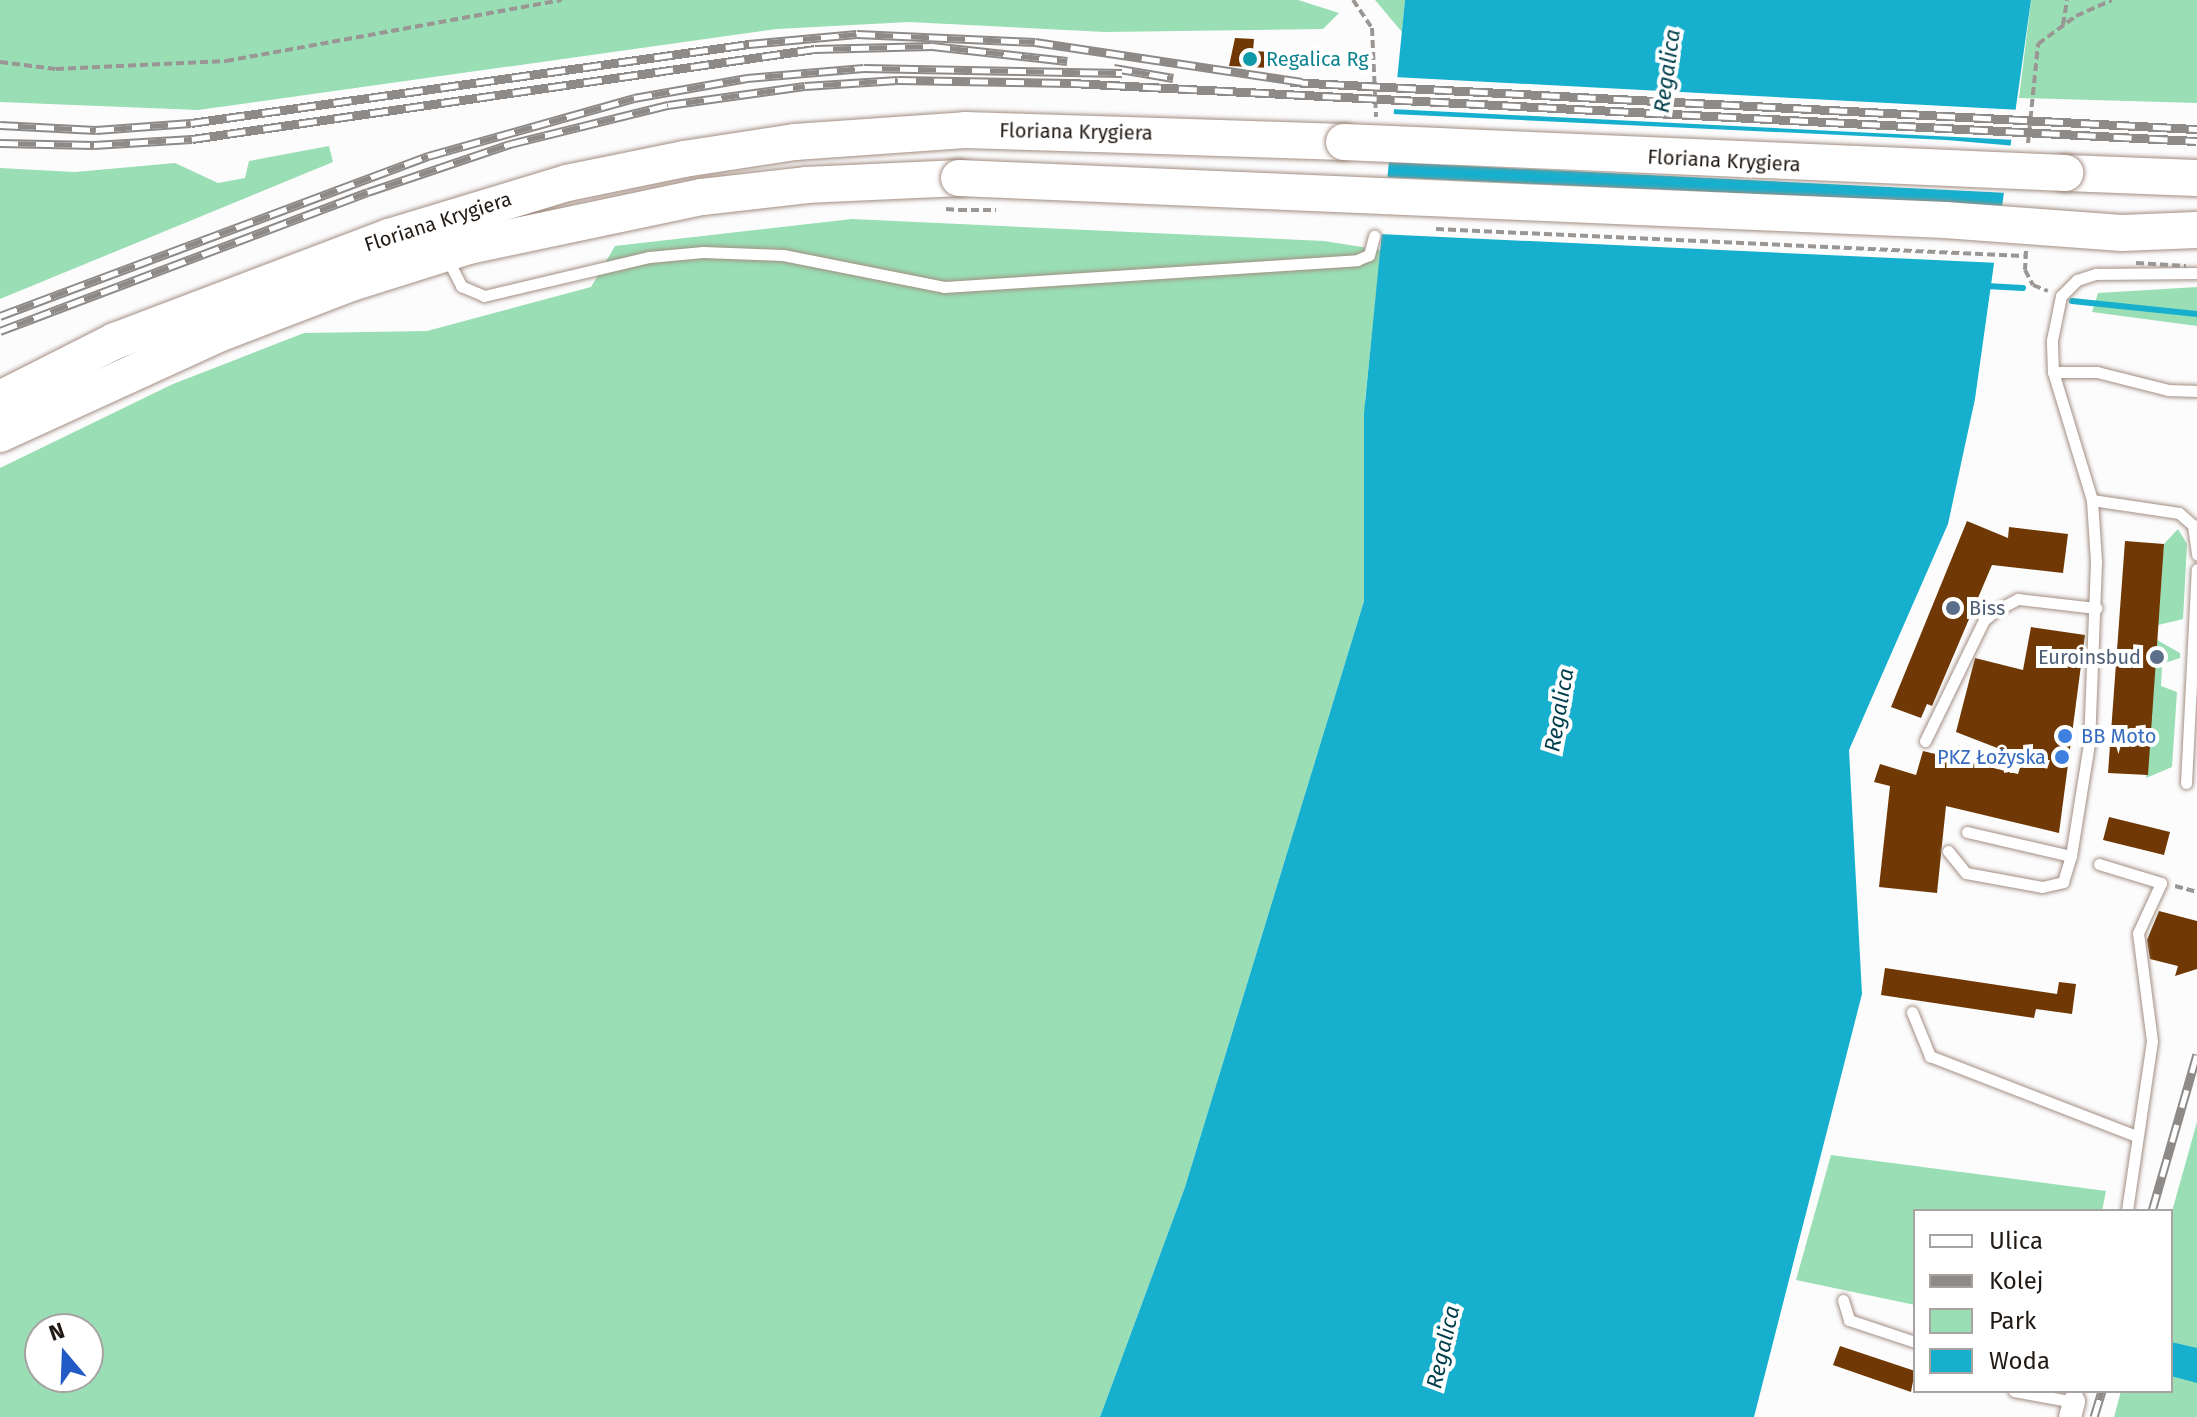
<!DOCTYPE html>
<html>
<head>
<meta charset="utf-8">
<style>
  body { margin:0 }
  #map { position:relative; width:2197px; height:1417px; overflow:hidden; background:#fcfcfc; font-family:"Fira Sans",sans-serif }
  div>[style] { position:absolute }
  .green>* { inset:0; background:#99deb4 }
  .water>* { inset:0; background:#16b0ce }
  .pier>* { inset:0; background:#fcfcfc }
  .stream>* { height:6px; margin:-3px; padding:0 3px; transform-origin:3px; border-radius:3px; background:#16b0ce }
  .building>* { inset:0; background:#6f3804 }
  .path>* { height:4px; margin-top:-2px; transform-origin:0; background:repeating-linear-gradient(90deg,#999694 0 8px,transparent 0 12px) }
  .roads { filter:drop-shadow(0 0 2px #a38e82) drop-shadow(0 0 2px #a38e82) }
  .service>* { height:11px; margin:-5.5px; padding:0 5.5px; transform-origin:5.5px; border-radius:5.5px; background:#fff }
  .minor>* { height:22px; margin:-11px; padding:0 11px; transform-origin:11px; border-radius:11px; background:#fff }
  .primary>* { height:36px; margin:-18px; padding:0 18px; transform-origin:18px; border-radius:18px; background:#fff }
  .rail>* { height:9px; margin-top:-4.5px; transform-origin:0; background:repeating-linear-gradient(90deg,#fff 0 18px,#8e8a88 0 36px); box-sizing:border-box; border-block:2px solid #8e8a88 }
  .path-bridge>* { height:4px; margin-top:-2px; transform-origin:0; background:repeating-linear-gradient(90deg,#999694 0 8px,transparent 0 12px) }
  .bridges { filter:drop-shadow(0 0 2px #a38e82) drop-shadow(0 0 2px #a38e82) }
  .primary-bridge>* { height:36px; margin:-18px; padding:0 18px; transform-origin:18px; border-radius:18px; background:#fff }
  .dots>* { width:22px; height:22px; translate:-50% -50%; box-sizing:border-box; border:4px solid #fff; border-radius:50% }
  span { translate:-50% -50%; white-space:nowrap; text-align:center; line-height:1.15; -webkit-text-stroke:8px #fff; paint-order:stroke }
  .culture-label { font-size:20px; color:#0d838f }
  .left { translate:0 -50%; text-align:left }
  .street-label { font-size:20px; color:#211914 }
  .service-label { font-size:20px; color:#4e5e75 }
  .right { translate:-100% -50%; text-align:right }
  .shop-label { font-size:20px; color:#366cbe }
  .water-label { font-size:22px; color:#003e4b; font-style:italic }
  .legend { position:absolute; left:1913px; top:1209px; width:260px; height:184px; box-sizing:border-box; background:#fff; border:2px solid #a6a3a1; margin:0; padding:10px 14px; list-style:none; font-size:24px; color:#211914 }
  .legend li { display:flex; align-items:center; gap:16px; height:40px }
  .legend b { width:40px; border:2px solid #a6a3a1 }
  .north { position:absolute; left:24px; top:1313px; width:80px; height:80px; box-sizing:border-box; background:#fff; border:2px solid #a6a3a1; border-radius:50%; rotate:341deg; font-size:22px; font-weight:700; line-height:32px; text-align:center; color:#211914 }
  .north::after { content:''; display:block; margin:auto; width:28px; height:36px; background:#225ac6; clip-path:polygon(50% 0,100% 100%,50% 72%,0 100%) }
</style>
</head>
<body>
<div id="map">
  <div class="green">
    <i style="clip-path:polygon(0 0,1298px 0,1339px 13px,1323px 29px,1105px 32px,909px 22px,777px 29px,198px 110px,0 102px)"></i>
    <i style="clip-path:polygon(1375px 0,1405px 0,1402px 32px)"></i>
    <i style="clip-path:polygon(2031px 0,2197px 0,2197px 103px,2019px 98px)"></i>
    <i style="clip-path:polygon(329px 146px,333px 162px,0 299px,0 168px,75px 172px,175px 163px,218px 183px,245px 178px,249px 161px)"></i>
    <i style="clip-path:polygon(evenodd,852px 219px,1324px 241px,1381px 250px,1365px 400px,1364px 601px,1185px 1187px,1100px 1417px,0 1417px,0 468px,173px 384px,304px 333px,427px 331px,591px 287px,615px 246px,852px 219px,40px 1329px,88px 1329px,88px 1377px,40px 1377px,40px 1329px)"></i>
    <i style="clip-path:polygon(2197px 287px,2197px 326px,2092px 312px,2098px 293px)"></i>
    <i style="clip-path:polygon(2178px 529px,2187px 544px,2183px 619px,2158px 625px,2164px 544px)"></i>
    <i style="clip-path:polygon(2157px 640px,2180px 653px,2180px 658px,2162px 664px,2161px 686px,2177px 692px,2172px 767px,2146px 778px)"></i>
    <i style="clip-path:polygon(2197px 1122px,2197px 1417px,2114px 1417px,2121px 1391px,2171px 1391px,2171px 1215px)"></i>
    <i style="clip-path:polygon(1831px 1155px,1846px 1157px,2106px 1191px,2102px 1211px,1915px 1211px,1915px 1305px,1796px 1280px)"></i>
  </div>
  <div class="water">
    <i style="clip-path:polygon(1405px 0,2031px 0,1975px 399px,1948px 524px,1849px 750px,1862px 994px,1754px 1417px,1100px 1417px,1185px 1187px,1364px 601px,1364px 413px)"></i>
    <i style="clip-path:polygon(2171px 1342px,2197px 1348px,2197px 1383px,2171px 1376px)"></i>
  </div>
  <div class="pier">
    <i style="clip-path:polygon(1394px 77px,2021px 110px,2017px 140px,1391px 109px)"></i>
    <i style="clip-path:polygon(1392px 114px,1946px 140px,2016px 146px,2009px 193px,1386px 162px)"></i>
    <i style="clip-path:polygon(1384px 177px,1931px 202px,2007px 206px,1999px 263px,1379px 234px)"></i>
  </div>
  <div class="stream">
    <i style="left:1986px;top:286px;width:37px;rotate:3deg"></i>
    <i style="left:2072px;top:301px;width:126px;rotate:5.9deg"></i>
  </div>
  <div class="building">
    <i style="clip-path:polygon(1235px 38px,1254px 39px,1253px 51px,1271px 52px,1270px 68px,1229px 66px)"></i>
    <i style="clip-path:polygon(1967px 521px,2008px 538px,2009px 527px,2068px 534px,2063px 573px,1992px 565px,1932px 706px,1927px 704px,1921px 718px,1891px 707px)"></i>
    <i style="clip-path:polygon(2125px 541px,2164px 544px,2148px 775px,2108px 773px)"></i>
    <i style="clip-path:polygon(2031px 627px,2085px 635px,2059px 833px,1946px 806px,1937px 893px,1879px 887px,1890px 786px,1874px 782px,1880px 764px,1916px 775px,1923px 751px,2018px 774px,2023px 758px,1956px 732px,1975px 658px,2023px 670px)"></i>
    <i style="clip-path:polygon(2109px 817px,2170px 832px,2164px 855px,2103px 840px)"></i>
    <i style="clip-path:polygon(2159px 911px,2197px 921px,2197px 969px,2175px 976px,2178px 966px,2150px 959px,2147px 940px)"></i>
    <i style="clip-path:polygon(1885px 968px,2057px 994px,2059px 982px,2076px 984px,2072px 1014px,2036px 1009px,2034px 1018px,1881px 995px)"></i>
    <i style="clip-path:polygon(1840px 1346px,1915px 1371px,1911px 1392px,1833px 1365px)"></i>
  </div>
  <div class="path">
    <i style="left:1353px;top:0;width:34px;rotate:56deg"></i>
    <i style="left:1372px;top:28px;width:89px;rotate:87.4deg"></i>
    <i style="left:2063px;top:25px;width:25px;rotate:-81deg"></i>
    <i style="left:0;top:62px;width:56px;rotate:7.1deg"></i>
    <i style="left:56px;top:69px;width:170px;rotate:-2.7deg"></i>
    <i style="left:226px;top:61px;width:341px;rotate:-10.3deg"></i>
    <i style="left:2028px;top:143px;width:100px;rotate:-84.2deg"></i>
    <i style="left:2038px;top:44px;width:47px;rotate:-36.4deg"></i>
    <i style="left:2076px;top:16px;width:39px;rotate:-24deg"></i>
    <i style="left:946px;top:209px;width:13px;rotate:4deg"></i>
    <i style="left:2026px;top:251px;width:19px;rotate:93deg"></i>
    <i style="left:2025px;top:270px;width:17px;rotate:62deg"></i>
    <i style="left:2033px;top:285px;width:16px;rotate:22deg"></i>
    <i style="left:2175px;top:886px;width:23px;rotate:15deg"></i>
  </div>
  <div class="roads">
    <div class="service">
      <i style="left:446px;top:256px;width:34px;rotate:63deg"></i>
      <i style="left:461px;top:286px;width:25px;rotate:23deg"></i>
      <i style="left:484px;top:296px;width:170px;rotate:-13.3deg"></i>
      <i style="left:649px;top:257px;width:54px;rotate:-5.3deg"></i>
      <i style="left:703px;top:252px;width:80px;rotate:2.1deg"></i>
      <i style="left:783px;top:255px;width:164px;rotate:11.2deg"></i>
      <i style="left:944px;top:287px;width:414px;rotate:-3.7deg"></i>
      <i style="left:1357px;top:260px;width:13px;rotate:-23deg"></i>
      <i style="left:1369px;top:255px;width:20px;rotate:-75deg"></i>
      <i style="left:2053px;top:372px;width:44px"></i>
      <i style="left:2097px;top:372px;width:73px;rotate:14.2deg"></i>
      <i style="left:2168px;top:390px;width:29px;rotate:2deg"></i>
      <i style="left:2092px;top:500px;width:88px;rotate:8.5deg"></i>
      <i style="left:2179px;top:513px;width:18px;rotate:41deg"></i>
      <i style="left:2193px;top:525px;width:30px;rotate:82deg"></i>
      <i style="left:1925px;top:741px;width:135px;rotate:-64deg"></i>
      <i style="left:1984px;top:620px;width:14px;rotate:-39deg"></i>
      <i style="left:1995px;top:611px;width:26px;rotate:-28deg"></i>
      <i style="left:2018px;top:599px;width:79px;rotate:6.6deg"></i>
      <i style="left:2186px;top:783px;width:214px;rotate:-87.1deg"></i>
      <i style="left:1967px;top:832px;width:107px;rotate:13deg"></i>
      <i style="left:2071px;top:856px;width:113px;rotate:-80.9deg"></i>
      <i style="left:2089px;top:744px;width:183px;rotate:-87.8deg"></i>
      <i style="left:2096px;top:561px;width:61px;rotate:-93.8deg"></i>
      <i style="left:2092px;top:500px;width:134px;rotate:-106.9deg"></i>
      <i style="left:2053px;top:372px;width:32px;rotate:-92deg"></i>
      <i style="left:2052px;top:340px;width:45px;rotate:-78.4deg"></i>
      <i style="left:2061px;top:296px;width:23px;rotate:-45deg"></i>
      <i style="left:2077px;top:280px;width:20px;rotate:-18deg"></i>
      <i style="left:2096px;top:274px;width:101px;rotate:-0.6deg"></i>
      <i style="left:1948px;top:851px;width:28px;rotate:51deg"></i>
      <i style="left:1966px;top:873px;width:77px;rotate:10.4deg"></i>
      <i style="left:2042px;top:887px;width:22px;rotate:-13deg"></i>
      <i style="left:2063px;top:882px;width:27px;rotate:-73deg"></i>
      <i style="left:2099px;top:864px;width:65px;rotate:17deg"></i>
      <i style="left:2161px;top:883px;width:55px;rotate:114.7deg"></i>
      <i style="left:2138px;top:933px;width:109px;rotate:82.6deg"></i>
      <i style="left:2152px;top:1041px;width:172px;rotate:98.4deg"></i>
      <i style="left:1912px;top:1012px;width:48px;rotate:67.8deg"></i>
      <i style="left:1930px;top:1056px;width:221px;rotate:21.2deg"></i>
      <i style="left:1843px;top:1300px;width:21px;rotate:73deg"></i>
      <i style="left:1849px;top:1320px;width:70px;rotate:18.4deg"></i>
      <i style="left:2014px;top:1391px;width:61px;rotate:10.4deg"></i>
      <i style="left:2074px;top:1402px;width:11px;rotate:-75deg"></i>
    </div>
    <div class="minor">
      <i style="left:2070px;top:1417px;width:16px;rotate:-75deg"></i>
    </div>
    <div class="primary">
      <i style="left:2065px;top:173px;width:132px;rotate:2.2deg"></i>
      <i style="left:0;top:399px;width:129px;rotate:-26.8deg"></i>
      <i style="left:115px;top:341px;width:293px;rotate:-20.8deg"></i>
      <i style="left:389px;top:237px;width:186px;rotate:-16.9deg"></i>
      <i style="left:567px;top:183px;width:119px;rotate:-11.6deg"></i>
      <i style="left:684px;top:159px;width:112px;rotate:-8.7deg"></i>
      <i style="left:795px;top:142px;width:170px;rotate:-4deg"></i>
      <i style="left:965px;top:130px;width:379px;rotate:1.8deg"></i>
      <i style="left:0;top:434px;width:243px;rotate:-24.6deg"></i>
      <i style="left:221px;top:333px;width:139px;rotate:-21deg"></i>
      <i style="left:351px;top:283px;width:124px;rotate:-17.4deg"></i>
      <i style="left:469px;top:246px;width:238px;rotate:-11.9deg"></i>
      <i style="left:702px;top:197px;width:106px;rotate:-6.5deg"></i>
      <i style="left:807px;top:185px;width:152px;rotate:-2.6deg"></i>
    </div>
  </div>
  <div class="rail">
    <i style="left:1114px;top:68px;width:60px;rotate:9.6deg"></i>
    <i style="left:1290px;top:82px;width:908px;rotate:2.97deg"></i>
    <i style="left:0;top:125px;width:96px;rotate:3deg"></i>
    <i style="left:96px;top:130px;width:95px;rotate:-4.2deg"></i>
    <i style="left:191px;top:123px;width:564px;rotate:-8.06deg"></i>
    <i style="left:749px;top:44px;width:108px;rotate:-5.3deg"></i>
    <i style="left:857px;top:34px;width:178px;rotate:2.6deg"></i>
    <i style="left:1035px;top:42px;width:270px;rotate:8.5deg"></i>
    <i style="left:0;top:143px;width:94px;rotate:1.2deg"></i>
    <i style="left:94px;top:145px;width:98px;rotate:-3.5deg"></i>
    <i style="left:192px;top:139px;width:629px;rotate:-8.22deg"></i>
    <i style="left:815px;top:49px;width:117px;rotate:-1.5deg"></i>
    <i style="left:932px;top:46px;width:136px;rotate:6.3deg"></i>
    <i style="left:0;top:316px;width:457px;rotate:-20.5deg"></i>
    <i style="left:428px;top:156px;width:214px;rotate:-15.7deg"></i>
    <i style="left:634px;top:98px;width:115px;rotate:-10deg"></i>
    <i style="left:747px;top:78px;width:117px;rotate:-4.9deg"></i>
    <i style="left:864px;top:68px;width:258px;rotate:1.1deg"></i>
    <i style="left:0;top:331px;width:393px;rotate:-20.7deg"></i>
    <i style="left:368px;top:192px;width:150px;rotate:-18.7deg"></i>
    <i style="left:510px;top:144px;width:163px;rotate:-13.9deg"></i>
    <i style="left:668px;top:105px;width:138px;rotate:-7.9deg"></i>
    <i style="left:805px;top:86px;width:93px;rotate:-3.7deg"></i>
    <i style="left:898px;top:80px;width:173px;rotate:1deg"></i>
    <i style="left:1071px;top:83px;width:1127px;rotate:2.95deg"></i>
    <i style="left:2152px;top:1211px;width:163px;rotate:-74deg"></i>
    <i style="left:2094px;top:1417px;width:27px;rotate:-73deg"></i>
  </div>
  <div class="path-bridge">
    <i style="left:959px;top:210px;width:37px"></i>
    <i style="left:1436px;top:229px;width:588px;rotate:2.63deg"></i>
    <i style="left:2136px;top:263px;width:50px;rotate:3.4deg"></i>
  </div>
  <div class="bridges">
    <div class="primary-bridge">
      <i style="left:1344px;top:142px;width:722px;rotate:2.46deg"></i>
      <i style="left:959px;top:178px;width:987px;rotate:2.44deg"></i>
      <i style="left:1945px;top:220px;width:177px;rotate:4.2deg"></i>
      <i style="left:2122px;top:233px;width:75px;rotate:-2.3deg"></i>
    </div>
  </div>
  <div class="dots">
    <i style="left:1250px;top:59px;background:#0f9aa8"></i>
    <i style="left:1953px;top:608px;background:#5c6f8a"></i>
    <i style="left:2157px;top:657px;background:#5c6f8a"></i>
    <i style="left:2065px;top:736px;background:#3f7fe0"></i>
    <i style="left:2062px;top:757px;background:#3f7fe0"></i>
  </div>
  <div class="culture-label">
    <span class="left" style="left:1266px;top:59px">Regalica Rg</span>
  </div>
  <div class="street-label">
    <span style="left:1076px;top:132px;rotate:1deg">Floriana Krygiera</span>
    <span style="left:1724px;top:161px;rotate:3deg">Floriana Krygiera</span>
    <span style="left:438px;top:222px;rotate:-18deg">Floriana Krygiera</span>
  </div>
  <div class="service-label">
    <span class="left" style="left:1969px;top:608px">Biss</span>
    <span class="right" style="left:2141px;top:657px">Euroinsbud</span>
  </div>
  <div class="shop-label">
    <span class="left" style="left:2081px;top:736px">BB Moto</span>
    <span class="right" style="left:2046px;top:757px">PKZ Łożyska</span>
  </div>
  <div class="water-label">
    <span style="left:1667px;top:71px;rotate:-82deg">Regalica</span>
    <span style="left:1559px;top:710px;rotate:-80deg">Regalica</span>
    <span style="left:1443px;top:1347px;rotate:-77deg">Regalica</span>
  </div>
  <ul class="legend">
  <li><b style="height:10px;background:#fff"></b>Ulica</li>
  <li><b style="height:10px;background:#8e8a88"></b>Kolej</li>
  <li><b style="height:22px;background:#99deb4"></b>Park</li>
  <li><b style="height:22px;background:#16b0ce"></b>Woda</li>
  </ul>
  <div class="north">N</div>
</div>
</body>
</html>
